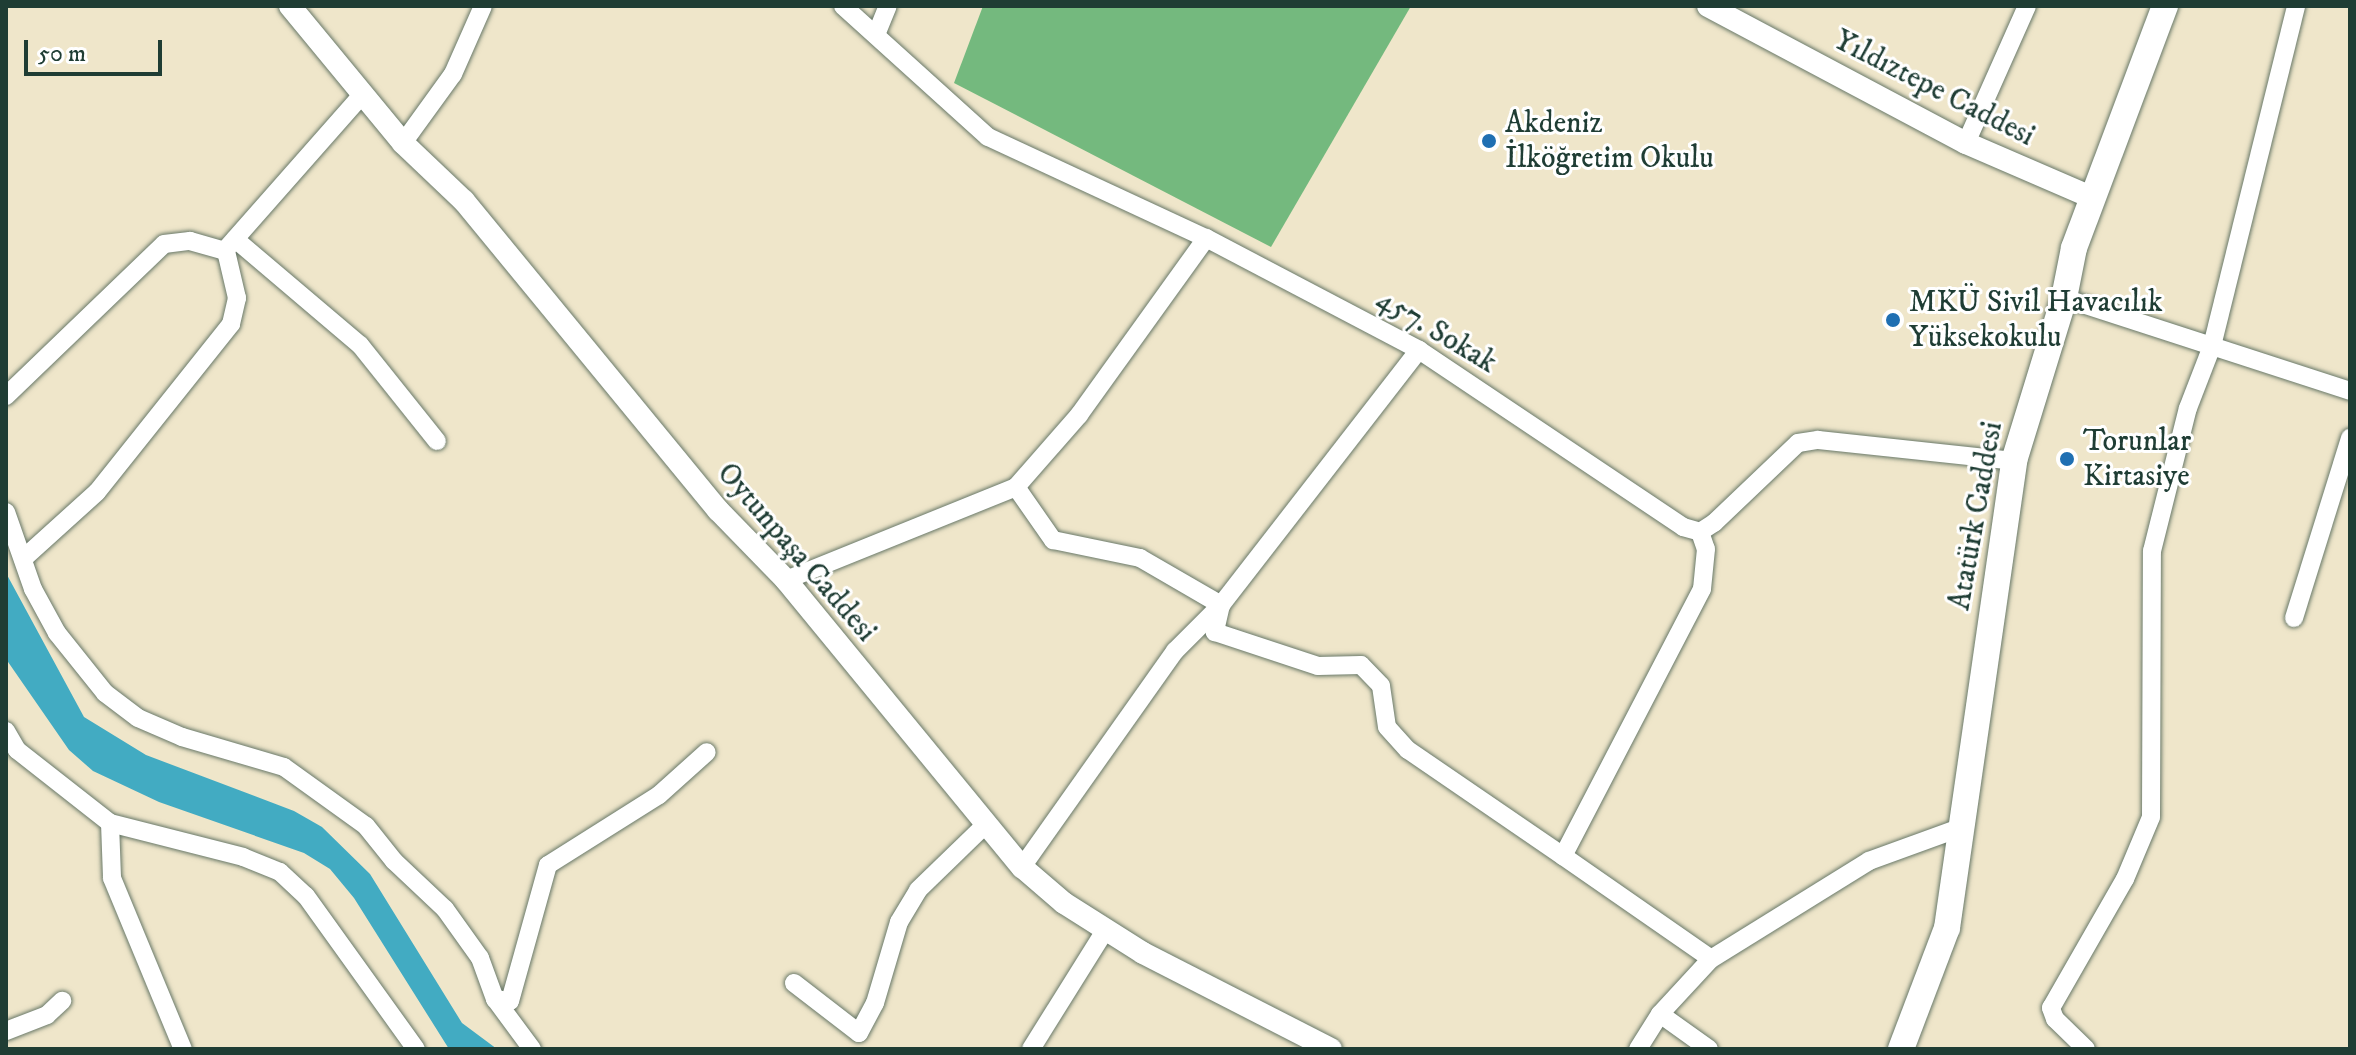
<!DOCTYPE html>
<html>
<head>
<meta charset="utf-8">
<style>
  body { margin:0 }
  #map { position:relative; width:2356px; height:1055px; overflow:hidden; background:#efe6ca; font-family:"IM FELL DW Pica",serif }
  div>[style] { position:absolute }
  .forest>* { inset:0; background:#74b97e }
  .water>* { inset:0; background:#42abc2 }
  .roads { filter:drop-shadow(0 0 2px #687868) drop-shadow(0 0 2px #687868) }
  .minor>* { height:18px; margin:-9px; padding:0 9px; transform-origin:9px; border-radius:9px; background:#fff }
  .tertiary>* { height:22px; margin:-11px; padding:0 11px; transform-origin:11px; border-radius:11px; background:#fff }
  .secondary>* { height:26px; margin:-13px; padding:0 13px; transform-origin:13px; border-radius:13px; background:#fff }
  .dots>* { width:22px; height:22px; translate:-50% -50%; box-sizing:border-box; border:4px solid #fff; border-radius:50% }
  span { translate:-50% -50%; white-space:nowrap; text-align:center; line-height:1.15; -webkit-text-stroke:6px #fff; paint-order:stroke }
  .street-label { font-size:30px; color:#1f3d34 }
  .poi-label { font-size:30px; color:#1f3d34 }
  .left { translate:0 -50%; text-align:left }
  .frame { position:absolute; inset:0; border:8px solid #1f3d34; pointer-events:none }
  .scale { position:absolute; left:24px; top:40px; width:138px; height:36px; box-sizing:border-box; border:4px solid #1f3d34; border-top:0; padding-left:10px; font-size:24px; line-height:28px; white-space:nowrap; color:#1f3d34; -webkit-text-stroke:6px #fff; paint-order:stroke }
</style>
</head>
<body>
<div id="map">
  <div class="forest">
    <i style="clip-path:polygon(983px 6px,1411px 6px,1271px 247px,954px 83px)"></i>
  </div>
  <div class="water">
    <i style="clip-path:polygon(6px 573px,84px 717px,146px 755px,294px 811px,322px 827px,370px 874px,462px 1023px,497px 1049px,449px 1049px,354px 898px,330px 869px,304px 853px,159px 802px,93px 771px,69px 750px,6px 659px)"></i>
  </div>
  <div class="roads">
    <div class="minor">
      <i style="left:843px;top:6px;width:195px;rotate:42.1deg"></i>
      <i style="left:988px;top:137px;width:240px;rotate:24.9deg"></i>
      <i style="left:1206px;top:238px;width:241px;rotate:27.7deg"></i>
      <i style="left:1419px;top:350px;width:318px;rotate:33.8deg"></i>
      <i style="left:1683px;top:527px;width:18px;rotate:16deg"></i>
      <i style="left:1700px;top:532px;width:17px;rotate:-33deg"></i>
      <i style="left:1714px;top:523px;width:116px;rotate:-43.6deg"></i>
      <i style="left:1798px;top:443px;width:20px;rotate:-9deg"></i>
      <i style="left:1818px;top:440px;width:197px;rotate:6.1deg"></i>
      <i style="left:876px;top:35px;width:31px;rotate:-68deg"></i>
      <i style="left:403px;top:143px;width:85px;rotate:-54.1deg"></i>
      <i style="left:453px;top:74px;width:74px;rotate:-66.2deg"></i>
      <i style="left:1966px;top:143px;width:150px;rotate:-66deg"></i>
      <i style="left:235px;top:239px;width:164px;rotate:40.3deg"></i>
      <i style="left:360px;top:345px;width:123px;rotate:51.3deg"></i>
      <i style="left:227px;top:248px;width:205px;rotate:-48.6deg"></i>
      <i style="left:2064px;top:298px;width:301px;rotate:18deg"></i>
      <i style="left:6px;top:396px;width:219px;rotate:-43.9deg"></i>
      <i style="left:164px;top:244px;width:26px;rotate:-7deg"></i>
      <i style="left:190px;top:241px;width:37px;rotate:16deg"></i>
      <i style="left:1016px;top:487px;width:65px;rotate:55.1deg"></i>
      <i style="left:1053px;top:540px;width:89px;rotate:11.7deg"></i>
      <i style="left:1140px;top:558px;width:94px;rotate:30.1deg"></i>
      <i style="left:1221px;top:605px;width:28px;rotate:103deg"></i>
      <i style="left:1215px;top:632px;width:108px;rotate:18.3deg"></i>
      <i style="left:1318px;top:666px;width:43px;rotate:-1.3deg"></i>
      <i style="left:1361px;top:665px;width:29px;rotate:46deg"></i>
      <i style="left:1381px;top:686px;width:41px;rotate:81.7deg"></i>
      <i style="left:1387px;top:727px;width:31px;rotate:48deg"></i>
      <i style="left:1408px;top:750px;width:188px;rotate:34.4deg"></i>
      <i style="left:6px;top:512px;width:82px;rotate:70.7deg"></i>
      <i style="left:33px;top:589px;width:50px;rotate:61.4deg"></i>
      <i style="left:57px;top:633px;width:77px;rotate:51.3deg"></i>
      <i style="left:105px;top:693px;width:41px;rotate:37.1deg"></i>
      <i style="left:138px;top:718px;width:48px;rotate:23.4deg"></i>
      <i style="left:182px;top:737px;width:106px;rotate:16.4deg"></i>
      <i style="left:284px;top:767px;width:101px;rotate:35.7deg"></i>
      <i style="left:366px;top:826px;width:45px;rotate:51.3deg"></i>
      <i style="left:394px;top:861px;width:70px;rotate:43.3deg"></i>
      <i style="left:445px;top:909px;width:60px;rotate:54.5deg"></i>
      <i style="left:480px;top:958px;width:44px;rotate:69.9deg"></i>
      <i style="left:495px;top:999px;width:62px;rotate:53.5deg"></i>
      <i style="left:1700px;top:532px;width:18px;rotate:71deg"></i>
      <i style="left:1706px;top:549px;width:40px;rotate:95.7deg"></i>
      <i style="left:1702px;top:589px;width:301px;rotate:117.5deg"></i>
      <i style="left:1563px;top:856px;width:180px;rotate:34.8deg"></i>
      <i style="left:24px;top:558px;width:98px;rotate:-42.1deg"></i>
      <i style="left:97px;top:492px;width:215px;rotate:-51.4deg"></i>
      <i style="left:231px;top:324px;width:27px;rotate:-77deg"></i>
      <i style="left:237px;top:298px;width:48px;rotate:-103.2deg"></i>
      <i style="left:786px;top:580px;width:248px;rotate:-22deg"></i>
      <i style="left:1016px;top:487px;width:96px;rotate:-48.8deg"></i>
      <i style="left:1079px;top:415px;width:218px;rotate:-54.3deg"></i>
      <i style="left:2294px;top:618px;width:189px;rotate:-72.7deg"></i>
      <i style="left:6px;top:731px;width:22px;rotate:60deg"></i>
      <i style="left:17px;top:750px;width:118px;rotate:38.1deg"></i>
      <i style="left:110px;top:823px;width:137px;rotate:14.3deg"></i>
      <i style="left:243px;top:857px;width:40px;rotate:22deg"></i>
      <i style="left:280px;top:872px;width:35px;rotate:43deg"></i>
      <i style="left:306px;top:896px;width:188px;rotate:54.3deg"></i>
      <i style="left:110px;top:823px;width:55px;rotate:87.9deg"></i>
      <i style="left:112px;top:878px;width:185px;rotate:67.5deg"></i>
      <i style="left:1022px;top:867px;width:265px;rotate:-54.7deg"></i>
      <i style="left:1175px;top:651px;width:65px;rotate:-45deg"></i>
      <i style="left:1221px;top:605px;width:323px;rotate:-52.2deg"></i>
      <i style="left:794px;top:983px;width:82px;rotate:37.6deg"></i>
      <i style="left:859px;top:1033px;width:34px;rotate:-62deg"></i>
      <i style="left:875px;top:1003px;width:84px;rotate:-73.5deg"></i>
      <i style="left:899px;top:922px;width:37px;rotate:-59deg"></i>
      <i style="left:918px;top:890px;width:95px;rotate:-44.1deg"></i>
      <i style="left:495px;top:999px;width:15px;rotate:8deg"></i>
      <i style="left:510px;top:1001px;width:141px;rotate:-74.4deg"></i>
      <i style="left:548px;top:865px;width:131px;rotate:-32.2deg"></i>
      <i style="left:659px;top:795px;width:64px;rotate:-41.9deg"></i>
      <i style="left:1660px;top:1014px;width:60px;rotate:35.5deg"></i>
      <i style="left:6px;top:1031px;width:44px;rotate:-21.3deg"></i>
      <i style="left:47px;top:1015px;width:21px;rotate:-43deg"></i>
      <i style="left:1031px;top:1049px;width:142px;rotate:-58deg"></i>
      <i style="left:1638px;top:1049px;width:41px;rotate:-57.8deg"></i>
      <i style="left:1660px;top:1014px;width:75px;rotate:-47.2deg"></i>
      <i style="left:1711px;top:959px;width:186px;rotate:-31.8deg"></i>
      <i style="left:1869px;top:861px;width:102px;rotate:-20deg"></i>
      <i style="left:2086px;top:1049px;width:43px;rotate:-135.9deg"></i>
      <i style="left:2055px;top:1019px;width:12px;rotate:-110deg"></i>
      <i style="left:2051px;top:1008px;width:149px;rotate:-60.2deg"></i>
      <i style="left:2125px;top:879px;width:67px;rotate:-67.2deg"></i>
      <i style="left:2151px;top:817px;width:266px;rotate:-89.8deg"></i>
      <i style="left:2152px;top:551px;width:147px;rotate:-75.9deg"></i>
      <i style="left:2188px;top:408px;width:66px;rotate:-68.8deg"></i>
      <i style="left:2212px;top:346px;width:350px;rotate:-76.1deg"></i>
    </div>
    <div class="tertiary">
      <i style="left:290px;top:6px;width:178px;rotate:50.5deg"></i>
      <i style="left:403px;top:143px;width:84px;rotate:43.6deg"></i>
      <i style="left:464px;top:201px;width:400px;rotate:50.6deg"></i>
      <i style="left:718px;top:510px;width:98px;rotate:45.8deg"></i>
      <i style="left:786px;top:580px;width:372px;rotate:50.6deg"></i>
      <i style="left:1022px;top:867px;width:55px;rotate:40.6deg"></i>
      <i style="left:1064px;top:903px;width:93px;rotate:32.3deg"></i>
      <i style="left:1143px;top:953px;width:211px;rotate:27.1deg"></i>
      <i style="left:1708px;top:6px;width:292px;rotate:28deg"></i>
      <i style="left:1966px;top:143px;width:138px;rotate:23.4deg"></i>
    </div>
    <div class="secondary">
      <i style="left:1901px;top:1049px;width:129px;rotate:-69.2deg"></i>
      <i style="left:1947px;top:928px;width:472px;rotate:-81.8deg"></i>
      <i style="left:2014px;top:461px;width:170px;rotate:-72.9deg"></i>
      <i style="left:2064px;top:298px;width:51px;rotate:-78.7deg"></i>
      <i style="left:2074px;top:248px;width:259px;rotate:-69.4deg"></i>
    </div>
  </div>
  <div class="dots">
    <i style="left:1489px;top:141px;background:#1f6fb2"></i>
    <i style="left:1893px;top:320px;background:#1f6fb2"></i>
    <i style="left:2067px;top:459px;background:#1f6fb2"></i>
  </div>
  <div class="street-label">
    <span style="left:1934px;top:89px;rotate:27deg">Yıldıztepe Caddesi</span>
    <span style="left:1436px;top:332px;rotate:31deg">457. Sokak</span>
    <span style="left:1977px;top:516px;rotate:-80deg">Atatürk Caddesi</span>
    <span style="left:796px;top:553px;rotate:49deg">Oytunpaşa Caddesi</span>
  </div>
  <div class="poi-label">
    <span class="left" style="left:1505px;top:141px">Akdeniz<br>İlköğretim Okulu</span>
    <span class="left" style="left:1909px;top:320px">MKÜ Sivil Havacılık<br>Yüksekokulu</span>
    <span class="left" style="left:2083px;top:459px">Torunlar<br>Kirtasiye</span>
  </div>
  <div class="frame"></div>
  <div class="scale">50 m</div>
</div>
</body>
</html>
